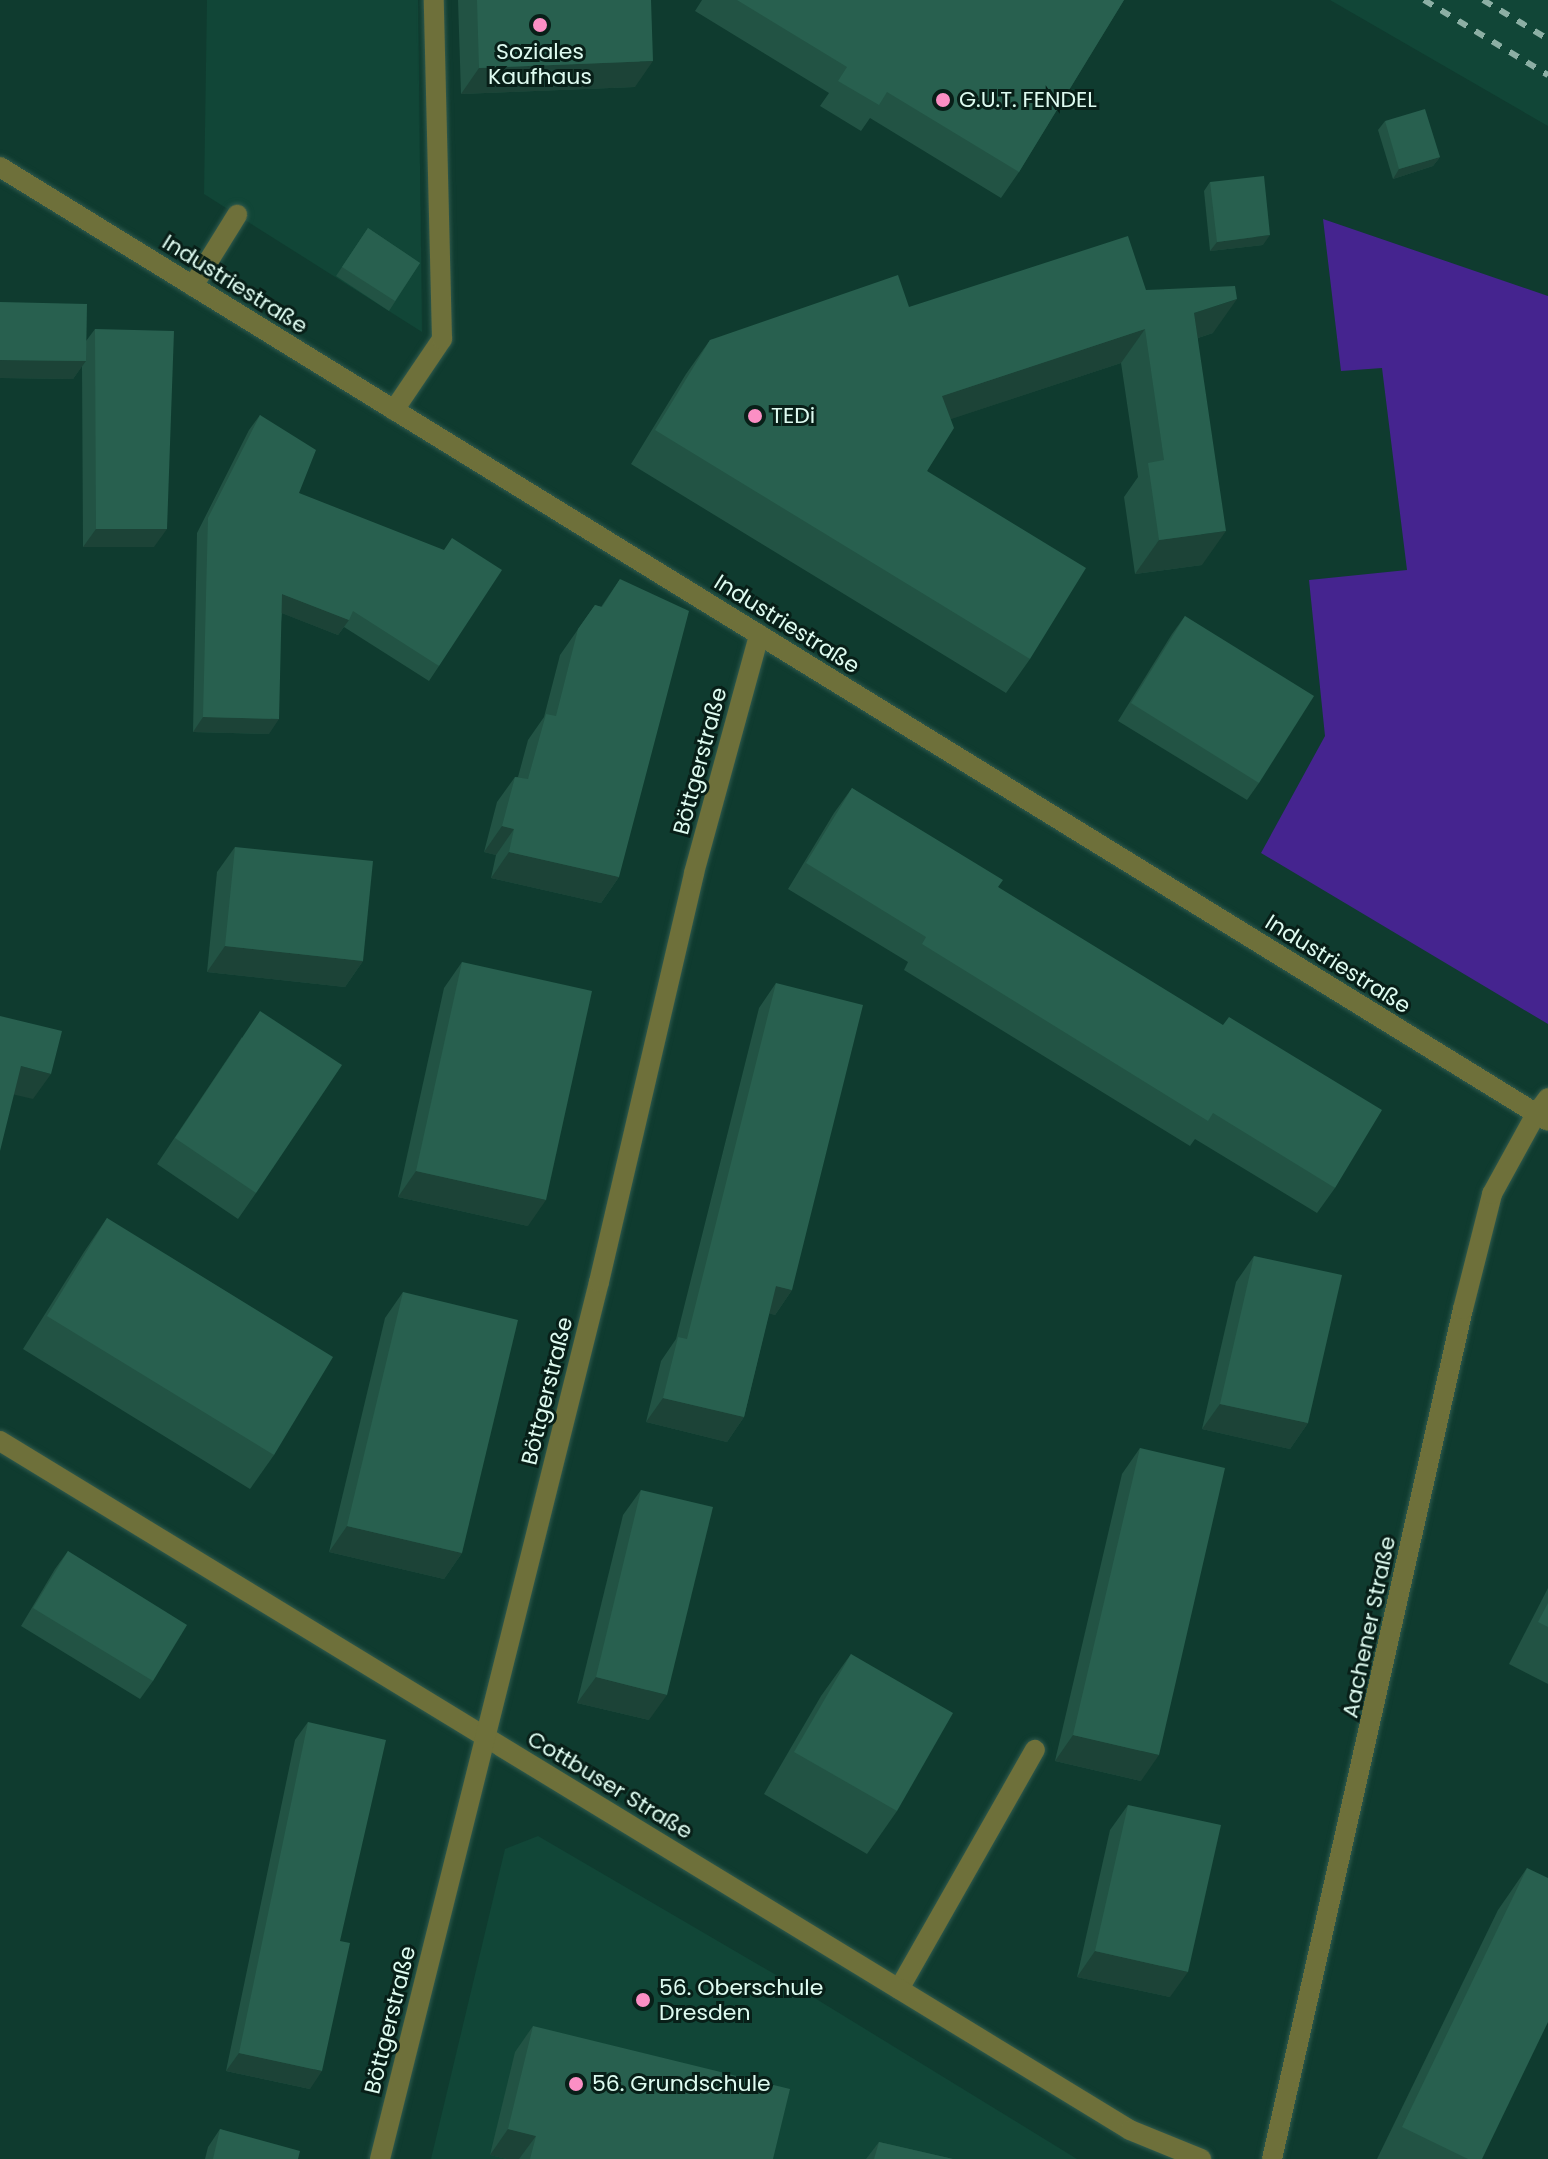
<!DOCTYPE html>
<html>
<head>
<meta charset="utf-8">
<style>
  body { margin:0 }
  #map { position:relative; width:1548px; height:2159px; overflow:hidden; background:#0f3b2f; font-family:Poppins,sans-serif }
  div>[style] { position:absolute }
  .built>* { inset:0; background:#114637 }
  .green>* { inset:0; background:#45248f }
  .roads { filter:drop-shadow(0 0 2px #305a4e) drop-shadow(0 0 2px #305a4e) }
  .service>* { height:20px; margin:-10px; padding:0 10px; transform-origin:10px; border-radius:10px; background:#6e703a }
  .minor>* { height:20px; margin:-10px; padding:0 10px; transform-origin:10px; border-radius:10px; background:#6e703a }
  .tertiary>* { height:20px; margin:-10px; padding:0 10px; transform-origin:10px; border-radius:10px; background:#6e703a }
  .rail>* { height:6px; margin-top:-3px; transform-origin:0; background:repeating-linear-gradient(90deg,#8cafa4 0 10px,transparent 0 20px) }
  .wall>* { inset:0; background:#225344 }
  .shaded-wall>* { inset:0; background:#1c4337 }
  .building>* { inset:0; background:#28604f }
  .dots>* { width:22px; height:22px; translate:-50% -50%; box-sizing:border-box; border:4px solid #081f18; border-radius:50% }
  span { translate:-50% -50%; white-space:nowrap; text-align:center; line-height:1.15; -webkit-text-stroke:6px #081f18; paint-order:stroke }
  .poi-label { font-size:22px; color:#defbf0 }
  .left { translate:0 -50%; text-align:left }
  .street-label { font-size:22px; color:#defbf0 }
</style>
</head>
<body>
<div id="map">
  <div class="built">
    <i style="clip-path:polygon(207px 0,418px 0,422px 332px,204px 194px)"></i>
    <i style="clip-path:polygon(1330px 0,1548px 0,1548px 126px)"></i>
    <i style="clip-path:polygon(538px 1836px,800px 1989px,1077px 2159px,431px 2159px,505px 1849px)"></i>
  </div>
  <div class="green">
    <i style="clip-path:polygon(1323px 219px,1548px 296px,1548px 1024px,1261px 853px,1325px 736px,1309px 580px,1407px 570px,1382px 368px,1341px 371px)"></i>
  </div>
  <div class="roads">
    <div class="service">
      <i style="left:193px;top:286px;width:84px;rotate:-58.2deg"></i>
      <i style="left:394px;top:410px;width:86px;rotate:-55.9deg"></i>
      <i style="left:442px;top:339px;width:339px;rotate:-91.4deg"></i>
      <i style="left:1536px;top:1114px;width:20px;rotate:-53deg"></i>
      <i style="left:899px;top:1989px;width:275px;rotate:-60.4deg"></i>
    </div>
    <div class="minor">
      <i style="left:0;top:1441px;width:1323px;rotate:31.37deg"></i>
      <i style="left:1130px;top:2130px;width:77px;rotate:22.2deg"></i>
      <i style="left:380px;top:2159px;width:904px;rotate:-75.98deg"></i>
      <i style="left:599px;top:1282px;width:420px;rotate:-76.9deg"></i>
      <i style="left:694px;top:873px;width:247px;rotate:-74.7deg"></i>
      <i style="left:1272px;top:2159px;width:871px;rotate:-77.34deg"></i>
      <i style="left:1463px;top:1309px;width:119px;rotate:-75.8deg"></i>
      <i style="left:1492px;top:1194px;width:91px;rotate:-61.2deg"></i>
    </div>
    <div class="tertiary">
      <i style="left:0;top:167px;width:1818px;rotate:31.64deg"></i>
    </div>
  </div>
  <div class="rail">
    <i style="left:1424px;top:0;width:145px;rotate:31.2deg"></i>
    <i style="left:1483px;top:0;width:76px;rotate:31deg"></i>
  </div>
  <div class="wall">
    <i style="clip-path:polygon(458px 0,651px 0,635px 87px,461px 94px)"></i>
    <i style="clip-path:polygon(702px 0,1124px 0,1019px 172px,1001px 198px,870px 118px,861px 131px,820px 106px,829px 93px,695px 11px)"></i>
    <i style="clip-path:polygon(1385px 121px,1440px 157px,1433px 166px,1393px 179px,1378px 130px)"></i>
    <i style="clip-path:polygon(1210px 182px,1263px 245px,1210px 251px,1204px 191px)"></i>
    <i style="clip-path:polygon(368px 228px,420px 263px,389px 311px,336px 276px)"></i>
    <i style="clip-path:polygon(1146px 290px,1213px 333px,1198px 338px,1202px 565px,1135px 574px,1124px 497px,1138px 477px,1121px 363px,950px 419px,927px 471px,1030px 659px,1006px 693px,631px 464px,686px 374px,710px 340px,909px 307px)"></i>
    <i style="clip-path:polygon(0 302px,86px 341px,95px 329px,154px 547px,83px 547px,82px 366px,73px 379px,0 378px)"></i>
    <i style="clip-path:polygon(260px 415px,299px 493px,439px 666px,429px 681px,344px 627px,338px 635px,282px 613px,269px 734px,193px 732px,197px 533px,249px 430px)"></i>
    <i style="clip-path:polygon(620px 579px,619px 877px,601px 903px,491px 878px,496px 855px,484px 852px,497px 802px,515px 777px,518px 777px,528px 740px,544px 717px,560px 655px,595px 605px,601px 607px)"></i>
    <i style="clip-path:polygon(1185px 616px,1259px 783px,1247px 800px,1118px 721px,1172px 634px)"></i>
    <i style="clip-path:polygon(852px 788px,998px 887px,1335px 1188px,1317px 1213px,1195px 1139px,1190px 1146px,904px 970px,908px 962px,788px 889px,834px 813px)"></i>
    <i style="clip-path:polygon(235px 847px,363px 961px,345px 987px,207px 972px,217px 872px)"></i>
    <i style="clip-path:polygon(462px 962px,528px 1226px,398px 1197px,444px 988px)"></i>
    <i style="clip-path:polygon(776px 983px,792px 1290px,775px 1315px,769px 1313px,744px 1417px,727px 1442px,646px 1422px,661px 1361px,676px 1339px,759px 1008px)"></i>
    <i style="clip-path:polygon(242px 1037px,256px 1193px,238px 1219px,157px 1164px)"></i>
    <i style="clip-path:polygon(107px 1218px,274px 1455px,250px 1489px,23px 1349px,84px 1252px)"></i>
    <i style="clip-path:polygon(1254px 1256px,1308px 1423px,1290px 1449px,1202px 1429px,1236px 1282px)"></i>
    <i style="clip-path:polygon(403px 1292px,462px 1553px,444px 1579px,329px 1552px,385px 1318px)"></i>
    <i style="clip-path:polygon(1140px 1448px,1141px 1781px,1055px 1761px,1122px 1474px)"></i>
    <i style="clip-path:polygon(641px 1490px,649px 1720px,577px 1703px,623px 1515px)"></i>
    <i style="clip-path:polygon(68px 1551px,153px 1681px,140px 1699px,21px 1626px,55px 1569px)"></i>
    <i style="clip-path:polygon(1548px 1588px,1548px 1684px,1509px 1664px)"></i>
    <i style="clip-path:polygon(851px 1654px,897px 1811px,867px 1854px,764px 1794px,821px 1696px)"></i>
    <i style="clip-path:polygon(308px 1722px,340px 1941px,310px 2089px,226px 2071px,295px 1740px)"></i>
    <i style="clip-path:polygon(1128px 1805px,1170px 1997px,1077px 1977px,1110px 1830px)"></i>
    <i style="clip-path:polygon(1527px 1868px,1482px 2159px,1377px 2159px,1498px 1910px)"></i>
    <i style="clip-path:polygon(533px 2026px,773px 2159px,507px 2159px,490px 2155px,515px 2052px)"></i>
    <i style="clip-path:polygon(220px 2129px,298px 2159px,205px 2159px,208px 2147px)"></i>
    <i style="clip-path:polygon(879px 2142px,953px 2159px,866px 2159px)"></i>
  </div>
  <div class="shaded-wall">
    <i style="clip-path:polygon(653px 61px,635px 87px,461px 94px,479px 68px)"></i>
    <i style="clip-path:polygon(1440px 157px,1433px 166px,1393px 179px,1399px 169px)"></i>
    <i style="clip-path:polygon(1270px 235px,1263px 245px,1210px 251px,1217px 242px)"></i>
    <i style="clip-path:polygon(1237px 299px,1213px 333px,1170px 347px,1194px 313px)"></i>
    <i style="clip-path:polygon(1145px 329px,1121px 363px,918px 430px,942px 396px)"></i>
    <i style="clip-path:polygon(0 360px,86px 361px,73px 379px,0 378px)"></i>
    <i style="clip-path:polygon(96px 529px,167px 529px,154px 547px,83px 547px)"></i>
    <i style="clip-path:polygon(1226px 531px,1202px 565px,1135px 574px,1159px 540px)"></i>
    <i style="clip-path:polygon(282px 594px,349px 620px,338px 635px,271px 609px)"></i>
    <i style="clip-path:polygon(203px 717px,279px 719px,269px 734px,193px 732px)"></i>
    <i style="clip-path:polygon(502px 826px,514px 829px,496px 855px,484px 852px)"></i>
    <i style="clip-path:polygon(509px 852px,619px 877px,601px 903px,491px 878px)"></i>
    <i style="clip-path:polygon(225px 946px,363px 961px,345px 987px,207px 972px)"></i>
    <i style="clip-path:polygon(21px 1066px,51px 1074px,33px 1099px,3px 1092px)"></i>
    <i style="clip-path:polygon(416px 1171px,546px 1200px,528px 1226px,398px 1197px)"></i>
    <i style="clip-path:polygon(776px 1286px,792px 1290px,775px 1315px,759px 1311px)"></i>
    <i style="clip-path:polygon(663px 1398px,744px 1417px,727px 1442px,646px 1422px)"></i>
    <i style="clip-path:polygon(1220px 1404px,1308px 1423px,1290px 1449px,1202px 1429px)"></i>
    <i style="clip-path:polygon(347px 1526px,462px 1553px,444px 1579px,329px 1552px)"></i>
    <i style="clip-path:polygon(596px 1677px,667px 1695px,649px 1720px,577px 1703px)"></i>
    <i style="clip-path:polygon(1073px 1735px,1159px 1755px,1141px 1781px,1055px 1761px)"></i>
    <i style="clip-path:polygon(1095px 1951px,1188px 1972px,1170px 1997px,1077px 1977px)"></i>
    <i style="clip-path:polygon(239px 2053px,322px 2071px,310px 2089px,226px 2071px)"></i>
    <i style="clip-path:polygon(508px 2129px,536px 2136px,519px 2159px,507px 2159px,490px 2155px)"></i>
  </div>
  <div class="building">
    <i style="clip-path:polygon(477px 0,651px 0,653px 61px,479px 68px)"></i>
    <i style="clip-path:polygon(737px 0,1124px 0,1019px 172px,887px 92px,879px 105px,838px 81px,847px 67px)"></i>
    <i style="clip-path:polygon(1425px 109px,1440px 157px,1399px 169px,1385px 121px)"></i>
    <i style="clip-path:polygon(1264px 176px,1270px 235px,1217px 242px,1210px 182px)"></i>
    <i style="clip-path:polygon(368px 228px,420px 263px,395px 301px,342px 267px)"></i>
    <i style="clip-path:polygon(1128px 236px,1146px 290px,1235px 286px,1237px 299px,1194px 313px,1226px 531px,1159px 540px,1148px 463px,1164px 460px,1145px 329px,942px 396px,954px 428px,927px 471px,1086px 568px,1030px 659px,655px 430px,710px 340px,898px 275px,909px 307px)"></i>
    <i style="clip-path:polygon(0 302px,87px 304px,86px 361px,0 360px)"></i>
    <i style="clip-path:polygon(95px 329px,174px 331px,167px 529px,96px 529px)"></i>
    <i style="clip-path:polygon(260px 415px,316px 450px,299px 493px,444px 550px,452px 538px,502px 570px,439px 666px,353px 611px,349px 620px,282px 594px,279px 719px,203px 717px,208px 518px)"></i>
    <i style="clip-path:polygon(620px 579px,689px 611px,619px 877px,509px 852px,514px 829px,502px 826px,515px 777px,528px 779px,546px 714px,556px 716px,578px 629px,595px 605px,602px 607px)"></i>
    <i style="clip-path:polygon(1185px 616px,1314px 696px,1259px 783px,1131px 703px)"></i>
    <i style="clip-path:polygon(852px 788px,1003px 880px,998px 887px,1223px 1025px,1229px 1017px,1382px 1110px,1335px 1188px,1213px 1113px,1208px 1121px,922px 944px,926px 937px,806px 863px)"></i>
    <i style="clip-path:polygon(235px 847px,373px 861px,363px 961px,225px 946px)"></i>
    <i style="clip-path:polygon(462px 962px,592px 991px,546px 1200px,416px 1171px)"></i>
    <i style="clip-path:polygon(776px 983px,863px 1005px,792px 1290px,776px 1286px,744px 1417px,663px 1398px,678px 1337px,687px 1339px)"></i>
    <i style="clip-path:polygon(260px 1011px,342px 1065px,256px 1193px,175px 1138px)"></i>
    <i style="clip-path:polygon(0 1016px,62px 1031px,51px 1074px,21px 1066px,0 1151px)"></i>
    <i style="clip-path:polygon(107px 1218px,333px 1357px,274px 1455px,47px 1316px)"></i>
    <i style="clip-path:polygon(1254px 1256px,1342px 1275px,1308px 1423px,1220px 1404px)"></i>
    <i style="clip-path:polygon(403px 1292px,518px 1320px,462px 1553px,347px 1526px)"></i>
    <i style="clip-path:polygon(1140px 1448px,1225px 1468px,1159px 1755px,1073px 1735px)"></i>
    <i style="clip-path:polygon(641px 1490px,713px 1507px,667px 1695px,596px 1677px)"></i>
    <i style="clip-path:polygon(68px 1551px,187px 1625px,153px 1681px,33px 1608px)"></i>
    <i style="clip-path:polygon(1548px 1603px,1548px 1627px,1538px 1622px)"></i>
    <i style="clip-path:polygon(851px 1654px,953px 1713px,897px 1811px,794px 1752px)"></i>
    <i style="clip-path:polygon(308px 1722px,386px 1740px,340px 1941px,350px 1943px,322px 2071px,239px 2053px)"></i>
    <i style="clip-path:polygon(1128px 1805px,1221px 1825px,1188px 1972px,1095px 1951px)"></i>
    <i style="clip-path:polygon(1527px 1868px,1548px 1878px,1548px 2022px,1482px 2159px,1468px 2159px,1402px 2127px)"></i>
    <i style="clip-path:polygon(533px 2026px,790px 2089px,773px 2159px,530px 2159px,536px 2136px,508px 2129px)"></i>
    <i style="clip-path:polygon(220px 2129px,300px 2151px,298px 2159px,213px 2159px)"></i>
    <i style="clip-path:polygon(879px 2142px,953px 2159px,874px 2159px)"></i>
  </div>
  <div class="dots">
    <i style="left:540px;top:25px;background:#fb8fc4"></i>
    <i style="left:943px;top:100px;background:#fb8fc4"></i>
    <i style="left:755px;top:416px;background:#fb8fc4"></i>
    <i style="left:643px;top:2000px;background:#fb8fc4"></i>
    <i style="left:576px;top:2084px;background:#fb8fc4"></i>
  </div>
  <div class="poi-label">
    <span style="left:540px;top:64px">Soziales<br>Kaufhaus</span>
    <span class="left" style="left:959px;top:100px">G.U.T. FENDEL</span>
    <span class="left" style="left:771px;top:416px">TEDi</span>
    <span class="left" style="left:659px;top:2000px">56. Oberschule<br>Dresden</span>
    <span class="left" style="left:592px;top:2084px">56. Grundschule</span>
  </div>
  <div class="street-label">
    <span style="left:235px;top:284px;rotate:32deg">Industriestraße</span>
    <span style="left:787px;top:624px;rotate:32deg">Industriestraße</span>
    <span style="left:700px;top:761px;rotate:-75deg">Böttgerstraße</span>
    <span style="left:1338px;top:964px;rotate:32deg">Industriestraße</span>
    <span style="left:547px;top:1391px;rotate:-76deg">Böttgerstraße</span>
    <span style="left:1369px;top:1627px;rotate:-78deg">Aachener Straße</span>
    <span style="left:610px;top:1785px;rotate:31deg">Cottbuser Straße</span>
    <span style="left:390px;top:2020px;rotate:-76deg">Böttgerstraße</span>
  </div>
</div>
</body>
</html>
